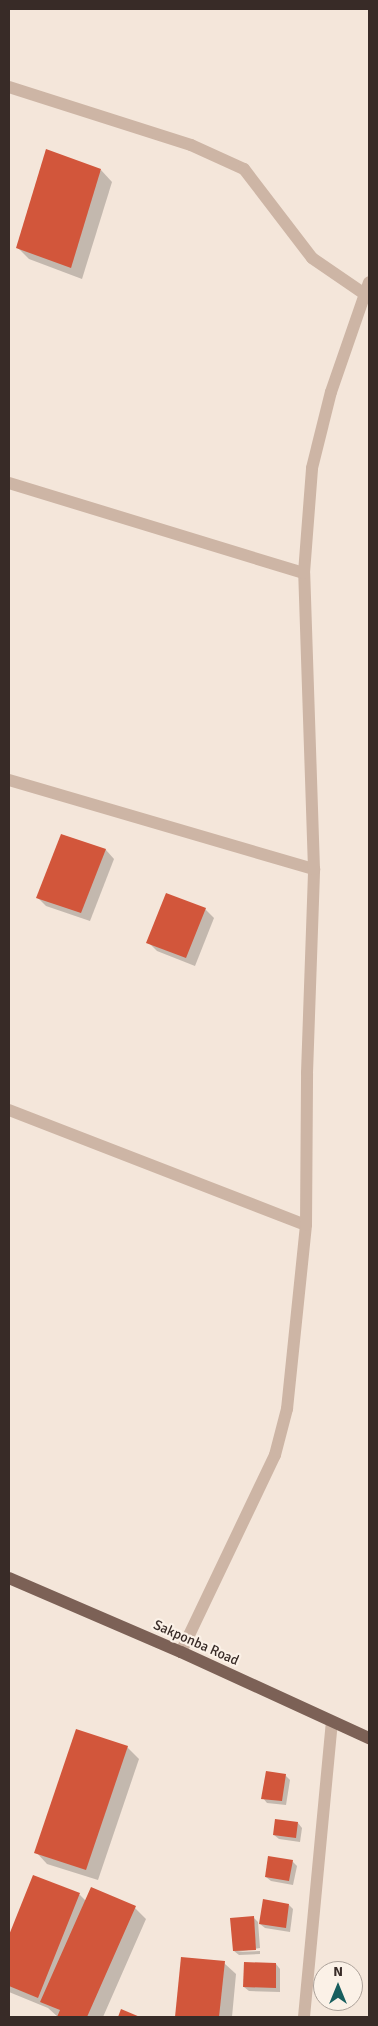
<!DOCTYPE html>
<html>
<head>
<meta charset="utf-8">
<style>
  body { margin:0 }
  #map { position:relative; width:378px; height:2026px; overflow:hidden; background:#f4e6da; font-family:Signika,sans-serif }
  div>[style] { position:absolute }
  .shadow>* { inset:0; background:#0003 }
  .building>* { inset:0; background:#d2563b }
  .minor>* { height:12px; margin:-6px; padding:0 6px; transform-origin:6px; border-radius:6px; background:#cdb5a5 }
  .major>* { height:12px; margin:-6px; padding:0 6px; transform-origin:6px; border-radius:6px; background:#7c6156 }
  span { translate:-50% -50%; white-space:nowrap; text-align:center; line-height:1.15; -webkit-text-stroke:4.5px #fbf1e7; paint-order:stroke }
  .street-label { font-size:14px; color:#382b27 }
  .frame { position:absolute; inset:0; border:10px solid #382b27; pointer-events:none }
  .north { position:absolute; left:313px; top:1961px; width:50px; height:50px; box-sizing:border-box; background:#fbf1e7; border:1px solid #ada29a; border-radius:50%; rotate:0deg; font-size:14px; font-weight:700; line-height:20px; text-align:center; color:#382b27 }
  .north::after { content:''; display:block; margin:auto; width:18px; height:22px; background:#185e5e; clip-path:polygon(50% 0,100% 100%,50% 72%,0 100%) }
</style>
</head>
<body>
<div id="map">
  <div class="shadow">
    <i style="clip-path:polygon(101px 170px,112px 182px,82px 279px,29px 259px,18px 248px)"></i>
    <i style="clip-path:polygon(62px 835px,106px 850px,114px 859px,90px 921px,46px 906px,38px 898px)"></i>
    <i style="clip-path:polygon(205px 909px,214px 918px,195px 966px,157px 951px,148px 942px)"></i>
    <i style="clip-path:polygon(127px 1747px,139px 1759px,98px 1880px,47px 1864px,36px 1852px)"></i>
    <i style="clip-path:polygon(285px 1775px,290px 1780px,286px 1805px,267px 1803px,263px 1798px)"></i>
    <i style="clip-path:polygon(298px 1823px,302px 1828px,300px 1842px,279px 1839px,274px 1835px)"></i>
    <i style="clip-path:polygon(292px 1861px,297px 1866px,293px 1885px,271px 1881px,266px 1877px)"></i>
    <i style="clip-path:polygon(34px 1876px,80px 1895px,86px 1901px,135px 1908px,146px 1919px,103px 2017px,58px 2017px,48px 2008px,9px 1992px,9px 1939px)"></i>
    <i style="clip-path:polygon(289px 1905px,293px 1909px,290px 1932px,265px 1928px,260px 1924px)"></i>
    <i style="clip-path:polygon(253px 1917px,258px 1922px,260px 1948px,237px 1952px,260px 1951px,260px 1954px,239px 1955px,234px 1951px)"></i>
    <i style="clip-path:polygon(182px 1958px,224px 1963px,236px 1974px,232px 2017px,177px 2017px)"></i>
    <i style="clip-path:polygon(276px 1964px,280px 1969px,280px 1992px,249px 1991px,244px 1987px)"></i>
  </div>
  <div class="building">
    <i style="clip-path:polygon(46px 149px,101px 169px,71px 268px,16px 248px)"></i>
    <i style="clip-path:polygon(61px 834px,106px 849px,81px 913px,36px 898px)"></i>
    <i style="clip-path:polygon(166px 893px,206px 908px,186px 958px,146px 943px)"></i>
    <i style="clip-path:polygon(76px 1729px,128px 1746px,86px 1870px,34px 1853px)"></i>
    <i style="clip-path:polygon(266px 1771px,286px 1774px,282px 1801px,261px 1799px)"></i>
    <i style="clip-path:polygon(275px 1819px,298px 1822px,296px 1838px,273px 1835px)"></i>
    <i style="clip-path:polygon(268px 1856px,293px 1860px,289px 1881px,265px 1877px)"></i>
    <i style="clip-path:polygon(33px 1875px,80px 1893px,38px 1998px,9px 1986px,9px 1935px)"></i>
    <i style="clip-path:polygon(91px 1887px,136px 1906px,87px 2017px,57px 2017px,60px 2010px,40px 2002px)"></i>
    <i style="clip-path:polygon(263px 1899px,289px 1904px,286px 1928px,259px 1924px)"></i>
    <i style="clip-path:polygon(254px 1916px,256px 1950px,233px 1951px,230px 1918px)"></i>
    <i style="clip-path:polygon(181px 1957px,225px 1961px,219px 2017px,175px 2017px)"></i>
    <i style="clip-path:polygon(244px 1962px,276px 1963px,276px 1988px,243px 1987px)"></i>
    <i style="clip-path:polygon(121px 2009px,140px 2017px,118px 2017px)"></i>
  </div>
  <div class="minor">
    <i style="left:9px;top:87px;width:191px;rotate:17.7deg"></i>
    <i style="left:191px;top:145px;width:58px;rotate:24.4deg"></i>
    <i style="left:244px;top:169px;width:112px;rotate:52.6deg"></i>
    <i style="left:312px;top:258px;width:65px;rotate:34.4deg"></i>
    <i style="left:9px;top:483px;width:308px;rotate:17deg"></i>
    <i style="left:9px;top:780px;width:318px;rotate:16.3deg"></i>
    <i style="left:9px;top:1110px;width:318px;rotate:21.2deg"></i>
    <i style="left:181px;top:1652px;width:218px;rotate:-64.5deg"></i>
    <i style="left:275px;top:1455px;width:48px;rotate:-75.4deg"></i>
    <i style="left:287px;top:1409px;width:185px;rotate:-84.1deg"></i>
    <i style="left:306px;top:1225px;width:152px;rotate:-89.6deg"></i>
    <i style="left:307px;top:1073px;width:204px;rotate:-88deg"></i>
    <i style="left:314px;top:869px;width:296px;rotate:-91.9deg"></i>
    <i style="left:304px;top:573px;width:105px;rotate:-85.6deg"></i>
    <i style="left:312px;top:468px;width:78px;rotate:-76deg"></i>
    <i style="left:331px;top:392px;width:116px;rotate:-70.9deg"></i>
    <i style="left:304px;top:2017px;width:296px;rotate:-84.6deg"></i>
  </div>
  <div class="major">
    <i style="left:9px;top:1578px;width:187px;rotate:23.3deg"></i>
    <i style="left:181px;top:1652px;width:207px;rotate:24.6deg"></i>
  </div>
  <div class="street-label">
    <span style="left:196px;top:1643px;rotate:24deg">Sakponba Road</span>
  </div>
  <div class="frame"></div>
  <div class="north">N</div>
</div>
</body>
</html>
